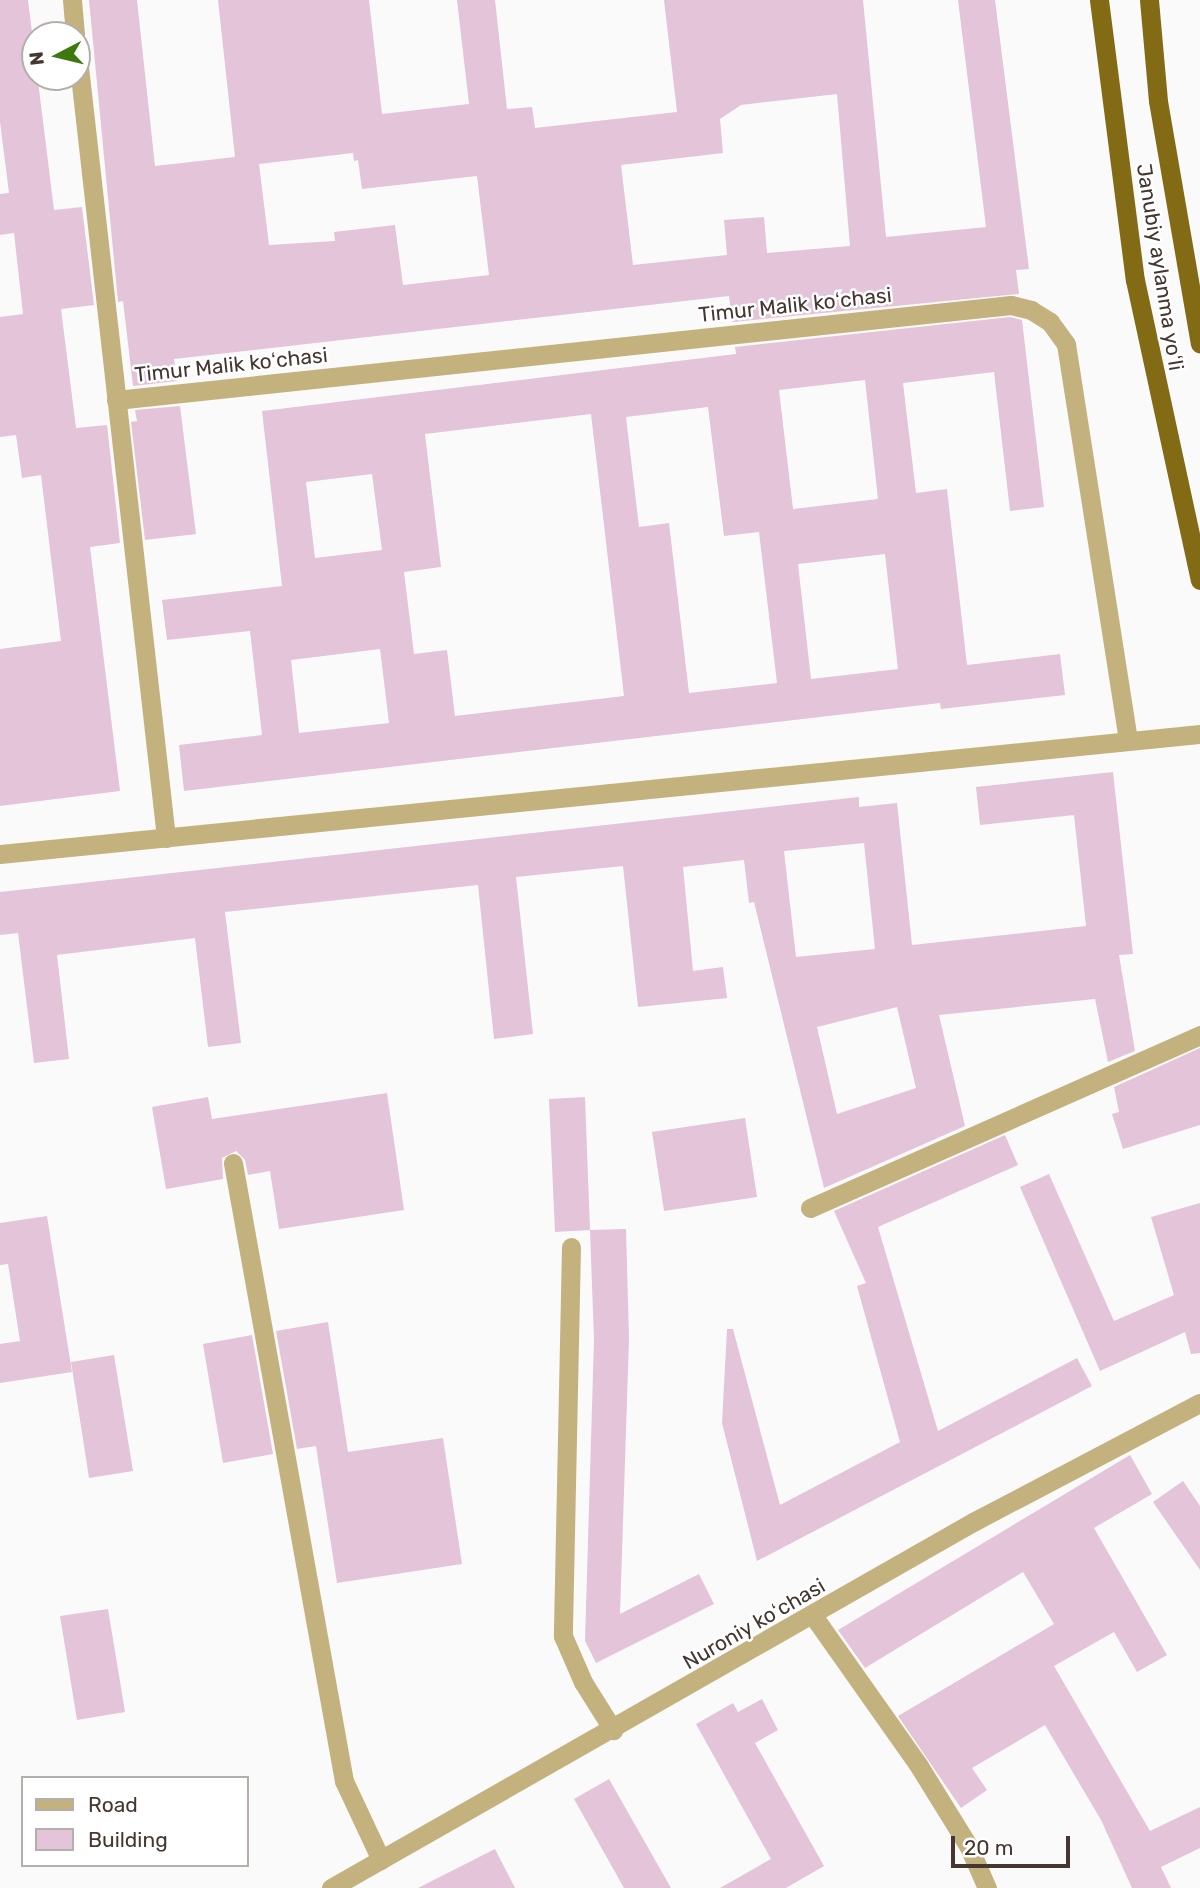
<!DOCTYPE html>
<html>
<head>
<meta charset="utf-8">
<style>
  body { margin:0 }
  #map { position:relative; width:1200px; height:1888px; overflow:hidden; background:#fafafa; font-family:Rubik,sans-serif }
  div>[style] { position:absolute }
  .building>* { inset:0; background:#e4c4d9 }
  .service>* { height:19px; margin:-9.5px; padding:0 9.5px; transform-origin:9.5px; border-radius:9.5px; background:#c4b27e }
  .minor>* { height:19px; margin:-9.5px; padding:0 9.5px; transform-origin:9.5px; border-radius:9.5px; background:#c4b27e }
  .tertiary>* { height:19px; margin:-9.5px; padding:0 9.5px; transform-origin:9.5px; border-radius:9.5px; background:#c4b27e }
  .trunk>* { height:19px; margin:-9.5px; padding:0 9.5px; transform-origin:9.5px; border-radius:9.5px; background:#836a15 }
  span { translate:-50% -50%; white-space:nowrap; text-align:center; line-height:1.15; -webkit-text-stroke:5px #fff; paint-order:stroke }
  .street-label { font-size:21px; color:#453730 }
  .legend { position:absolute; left:21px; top:1776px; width:228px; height:91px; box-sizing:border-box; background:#fff; border:2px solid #b5afac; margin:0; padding:9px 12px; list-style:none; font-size:21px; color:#453730 }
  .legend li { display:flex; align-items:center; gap:14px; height:35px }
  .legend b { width:35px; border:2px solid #b5afac }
  .north { position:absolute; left:21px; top:21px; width:70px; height:70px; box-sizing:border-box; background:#fff; border:2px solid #b5afac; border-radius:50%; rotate:263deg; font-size:19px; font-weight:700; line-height:28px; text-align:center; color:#453730 }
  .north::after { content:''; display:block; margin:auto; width:24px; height:32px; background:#3e7910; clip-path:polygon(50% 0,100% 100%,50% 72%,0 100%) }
  .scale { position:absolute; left:951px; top:1836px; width:119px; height:32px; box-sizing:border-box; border:4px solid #453730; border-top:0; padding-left:9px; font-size:21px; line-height:24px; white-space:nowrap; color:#453730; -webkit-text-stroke:5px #fff; paint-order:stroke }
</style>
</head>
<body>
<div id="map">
  <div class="building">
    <i style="clip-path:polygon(0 0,28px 0,54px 210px,82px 207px,94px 305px,61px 309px,76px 428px,107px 425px,120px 543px,90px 547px,120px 791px,0 806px,0 649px,61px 641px,41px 475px,22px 478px,16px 435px,0 437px,0 317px,23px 314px,14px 233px,0 235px,0 194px,9px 193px,0 122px)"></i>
    <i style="clip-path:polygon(evenodd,89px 0,137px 0,155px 166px,235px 157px,218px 0,369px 0,382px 114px,469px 104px,457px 0,495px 0,507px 109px,532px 107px,535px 128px,677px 112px,664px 0,863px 0,886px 237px,986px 227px,958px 0,995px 0,1029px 269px,1016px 270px,1019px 294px,732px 322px,729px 296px,174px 359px,177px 381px,133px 386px,123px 301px,118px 302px,89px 0,837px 94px,850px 246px,767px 253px,764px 217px,724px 220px,727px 255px,633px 265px,621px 165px,723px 153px,720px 119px,741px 105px,837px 94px,89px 0,353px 153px,354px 161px,358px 160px,362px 189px,477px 176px,489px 275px,403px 285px,395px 225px,334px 232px,335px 241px,269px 245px,259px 164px,353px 153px)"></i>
    <i style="clip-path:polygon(evenodd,1010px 317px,1022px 320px,1044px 507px,1010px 511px,994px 372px,903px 383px,916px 493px,947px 489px,967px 665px,1060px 654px,1065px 695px,941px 709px,940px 703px,184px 791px,179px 745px,262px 735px,250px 631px,167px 640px,162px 600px,282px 586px,262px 411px,736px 354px,735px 347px,1010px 317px,865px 380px,878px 499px,793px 509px,779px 390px,865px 380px,1010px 317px,708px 407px,724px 536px,759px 532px,777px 683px,689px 693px,669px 523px,639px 527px,626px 417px,708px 407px,1010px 317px,591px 414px,624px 696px,455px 716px,447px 650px,414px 654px,404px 572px,441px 567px,425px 434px,591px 414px,1010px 317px,372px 474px,382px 550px,315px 558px,306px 482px,372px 474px,1010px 317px,885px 554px,898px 669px,811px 679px,798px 564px,885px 554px,1010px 317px,380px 649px,389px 723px,299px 733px,291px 660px,380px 649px)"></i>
    <i style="clip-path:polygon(180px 406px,196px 534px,145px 540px,131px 422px,137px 421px,135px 410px)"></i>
    <i style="clip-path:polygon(evenodd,1113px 772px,1133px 954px,1119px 955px,1135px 1051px,1108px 1062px,1095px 999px,939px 1015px,965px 1126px,824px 1188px,754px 902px,749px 903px,744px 860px,683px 867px,693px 971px,723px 967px,727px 998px,638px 1007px,623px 866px,516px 877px,533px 1034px,494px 1039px,478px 885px,225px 912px,241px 1043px,208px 1047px,195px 938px,57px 955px,69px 1059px,34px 1063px,18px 933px,0 935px,0 892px,859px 797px,859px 807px,897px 803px,912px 945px,1086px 926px,1074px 815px,980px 825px,976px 787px,1113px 772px,864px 843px,875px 949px,796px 957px,784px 851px,864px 843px,1113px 772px,897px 1007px,916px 1088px,837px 1114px,817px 1027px,897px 1007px)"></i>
    <i style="clip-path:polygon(1200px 1048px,1200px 1125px,1123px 1149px,1112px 1114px,1119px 1112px,1114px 1087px)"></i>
    <i style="clip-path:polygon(387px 1093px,404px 1210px,279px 1229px,270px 1171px,248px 1175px,245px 1160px,236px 1151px,222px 1158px,223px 1179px,166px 1189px,152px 1107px,208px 1097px,212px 1119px)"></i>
    <i style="clip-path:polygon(585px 1097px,590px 1230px,555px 1232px,549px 1099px)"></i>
    <i style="clip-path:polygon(745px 1118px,757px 1197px,664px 1211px,652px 1132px)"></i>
    <i style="clip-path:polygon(1005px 1135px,1018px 1165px,878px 1227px,938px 1431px,1077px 1358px,1092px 1386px,757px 1561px,722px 1423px,727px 1329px,733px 1329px,780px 1505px,900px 1442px,857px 1286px,866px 1283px,834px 1211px)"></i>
    <i style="clip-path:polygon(1049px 1174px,1114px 1321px,1174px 1295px,1151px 1217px,1200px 1203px,1200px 1353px,1191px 1354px,1185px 1332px,1100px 1371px,1020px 1187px)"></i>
    <i style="clip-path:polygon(47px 1216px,72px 1372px,0 1383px,0 1344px,20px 1341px,8px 1264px,0 1265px,0 1223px)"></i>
    <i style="clip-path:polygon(626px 1229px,629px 1339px,620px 1614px,699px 1574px,714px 1604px,596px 1663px,585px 1641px,594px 1340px,590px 1230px)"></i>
    <i style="clip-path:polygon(328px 1322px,348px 1452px,443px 1438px,462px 1564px,337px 1583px,316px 1446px,297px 1449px,276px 1331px)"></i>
    <i style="clip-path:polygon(252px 1335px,273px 1454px,223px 1463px,203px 1344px)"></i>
    <i style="clip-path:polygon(114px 1355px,133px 1471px,89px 1478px,71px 1362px)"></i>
    <i style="clip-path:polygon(1130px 1455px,1152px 1494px,1094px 1528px,1167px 1655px,1137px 1672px,1114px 1632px,1054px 1666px,1150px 1831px,1200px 1807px,1200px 1848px,1161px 1867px,1171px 1888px,1132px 1888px,1101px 1820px,1045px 1725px,972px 1768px,987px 1790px,961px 1808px,898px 1716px,1054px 1624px,1023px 1572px,865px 1668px,838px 1630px)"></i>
    <i style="clip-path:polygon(1183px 1481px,1200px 1506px,1200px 1570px,1153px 1502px)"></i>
    <i style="clip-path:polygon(108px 1609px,125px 1712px,77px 1720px,60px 1616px)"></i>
    <i style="clip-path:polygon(762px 1699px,778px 1730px,755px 1743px,824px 1866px,786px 1888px,720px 1888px,771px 1859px,696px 1724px,733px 1703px,738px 1712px)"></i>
    <i style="clip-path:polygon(609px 1779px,671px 1888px,624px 1888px,574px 1799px)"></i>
    <i style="clip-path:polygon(495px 1849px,515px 1888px,418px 1888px)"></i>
  </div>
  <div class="service">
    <i style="left:233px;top:1163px;width:628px;rotate:79.82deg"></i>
    <i style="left:344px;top:1781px;width:87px;rotate:64.9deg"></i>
    <i style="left:571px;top:1247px;width:389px;rotate:91.2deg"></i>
    <i style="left:563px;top:1636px;width:50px;rotate:66.5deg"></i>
    <i style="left:583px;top:1682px;width:57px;rotate:58deg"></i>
  </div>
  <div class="minor">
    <i style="left:72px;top:0;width:35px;rotate:85deg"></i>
    <i style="left:77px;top:49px;width:794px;rotate:83.56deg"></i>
    <i style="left:116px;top:400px;width:900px;rotate:-6.06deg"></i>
    <i style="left:1011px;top:305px;width:21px;rotate:14deg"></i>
    <i style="left:1031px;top:310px;width:22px;rotate:32deg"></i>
    <i style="left:1050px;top:322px;width:27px;rotate:54deg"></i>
    <i style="left:1066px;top:344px;width:400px;rotate:81.1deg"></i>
    <i style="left:0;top:854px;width:1206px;rotate:-5.71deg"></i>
    <i style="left:810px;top:1208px;width:427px;rotate:-23.9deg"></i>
    <i style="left:814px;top:1617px;width:182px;rotate:54.8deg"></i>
    <i style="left:919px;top:1766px;width:95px;rotate:58.3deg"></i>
    <i style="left:969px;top:1847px;width:45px;rotate:66.3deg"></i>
  </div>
  <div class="tertiary">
    <i style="left:331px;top:1888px;width:739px;rotate:-29.69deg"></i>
    <i style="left:973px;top:1522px;width:256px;rotate:-27.7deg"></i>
  </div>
  <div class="trunk">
    <i style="left:1099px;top:0;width:282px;rotate:82.7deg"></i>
    <i style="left:1135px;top:280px;width:307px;rotate:77.8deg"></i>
    <i style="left:1149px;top:0;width:101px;rotate:84.9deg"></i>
    <i style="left:1158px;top:101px;width:246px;rotate:80.2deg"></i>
  </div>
  <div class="street-label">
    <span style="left:1160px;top:267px;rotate:81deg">Janubiy aylanma yoʻli</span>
    <span style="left:795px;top:305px;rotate:-6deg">Timur Malik koʻchasi</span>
    <span style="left:231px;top:365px;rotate:-6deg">Timur Malik koʻchasi</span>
    <span style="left:754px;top:1624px;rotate:-30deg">Nuroniy koʻchasi</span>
  </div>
  <ul class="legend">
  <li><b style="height:9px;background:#c4b27e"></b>Road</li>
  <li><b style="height:19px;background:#e4c4d9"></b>Building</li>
  </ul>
  <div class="north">N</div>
  <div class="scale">20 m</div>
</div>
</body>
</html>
